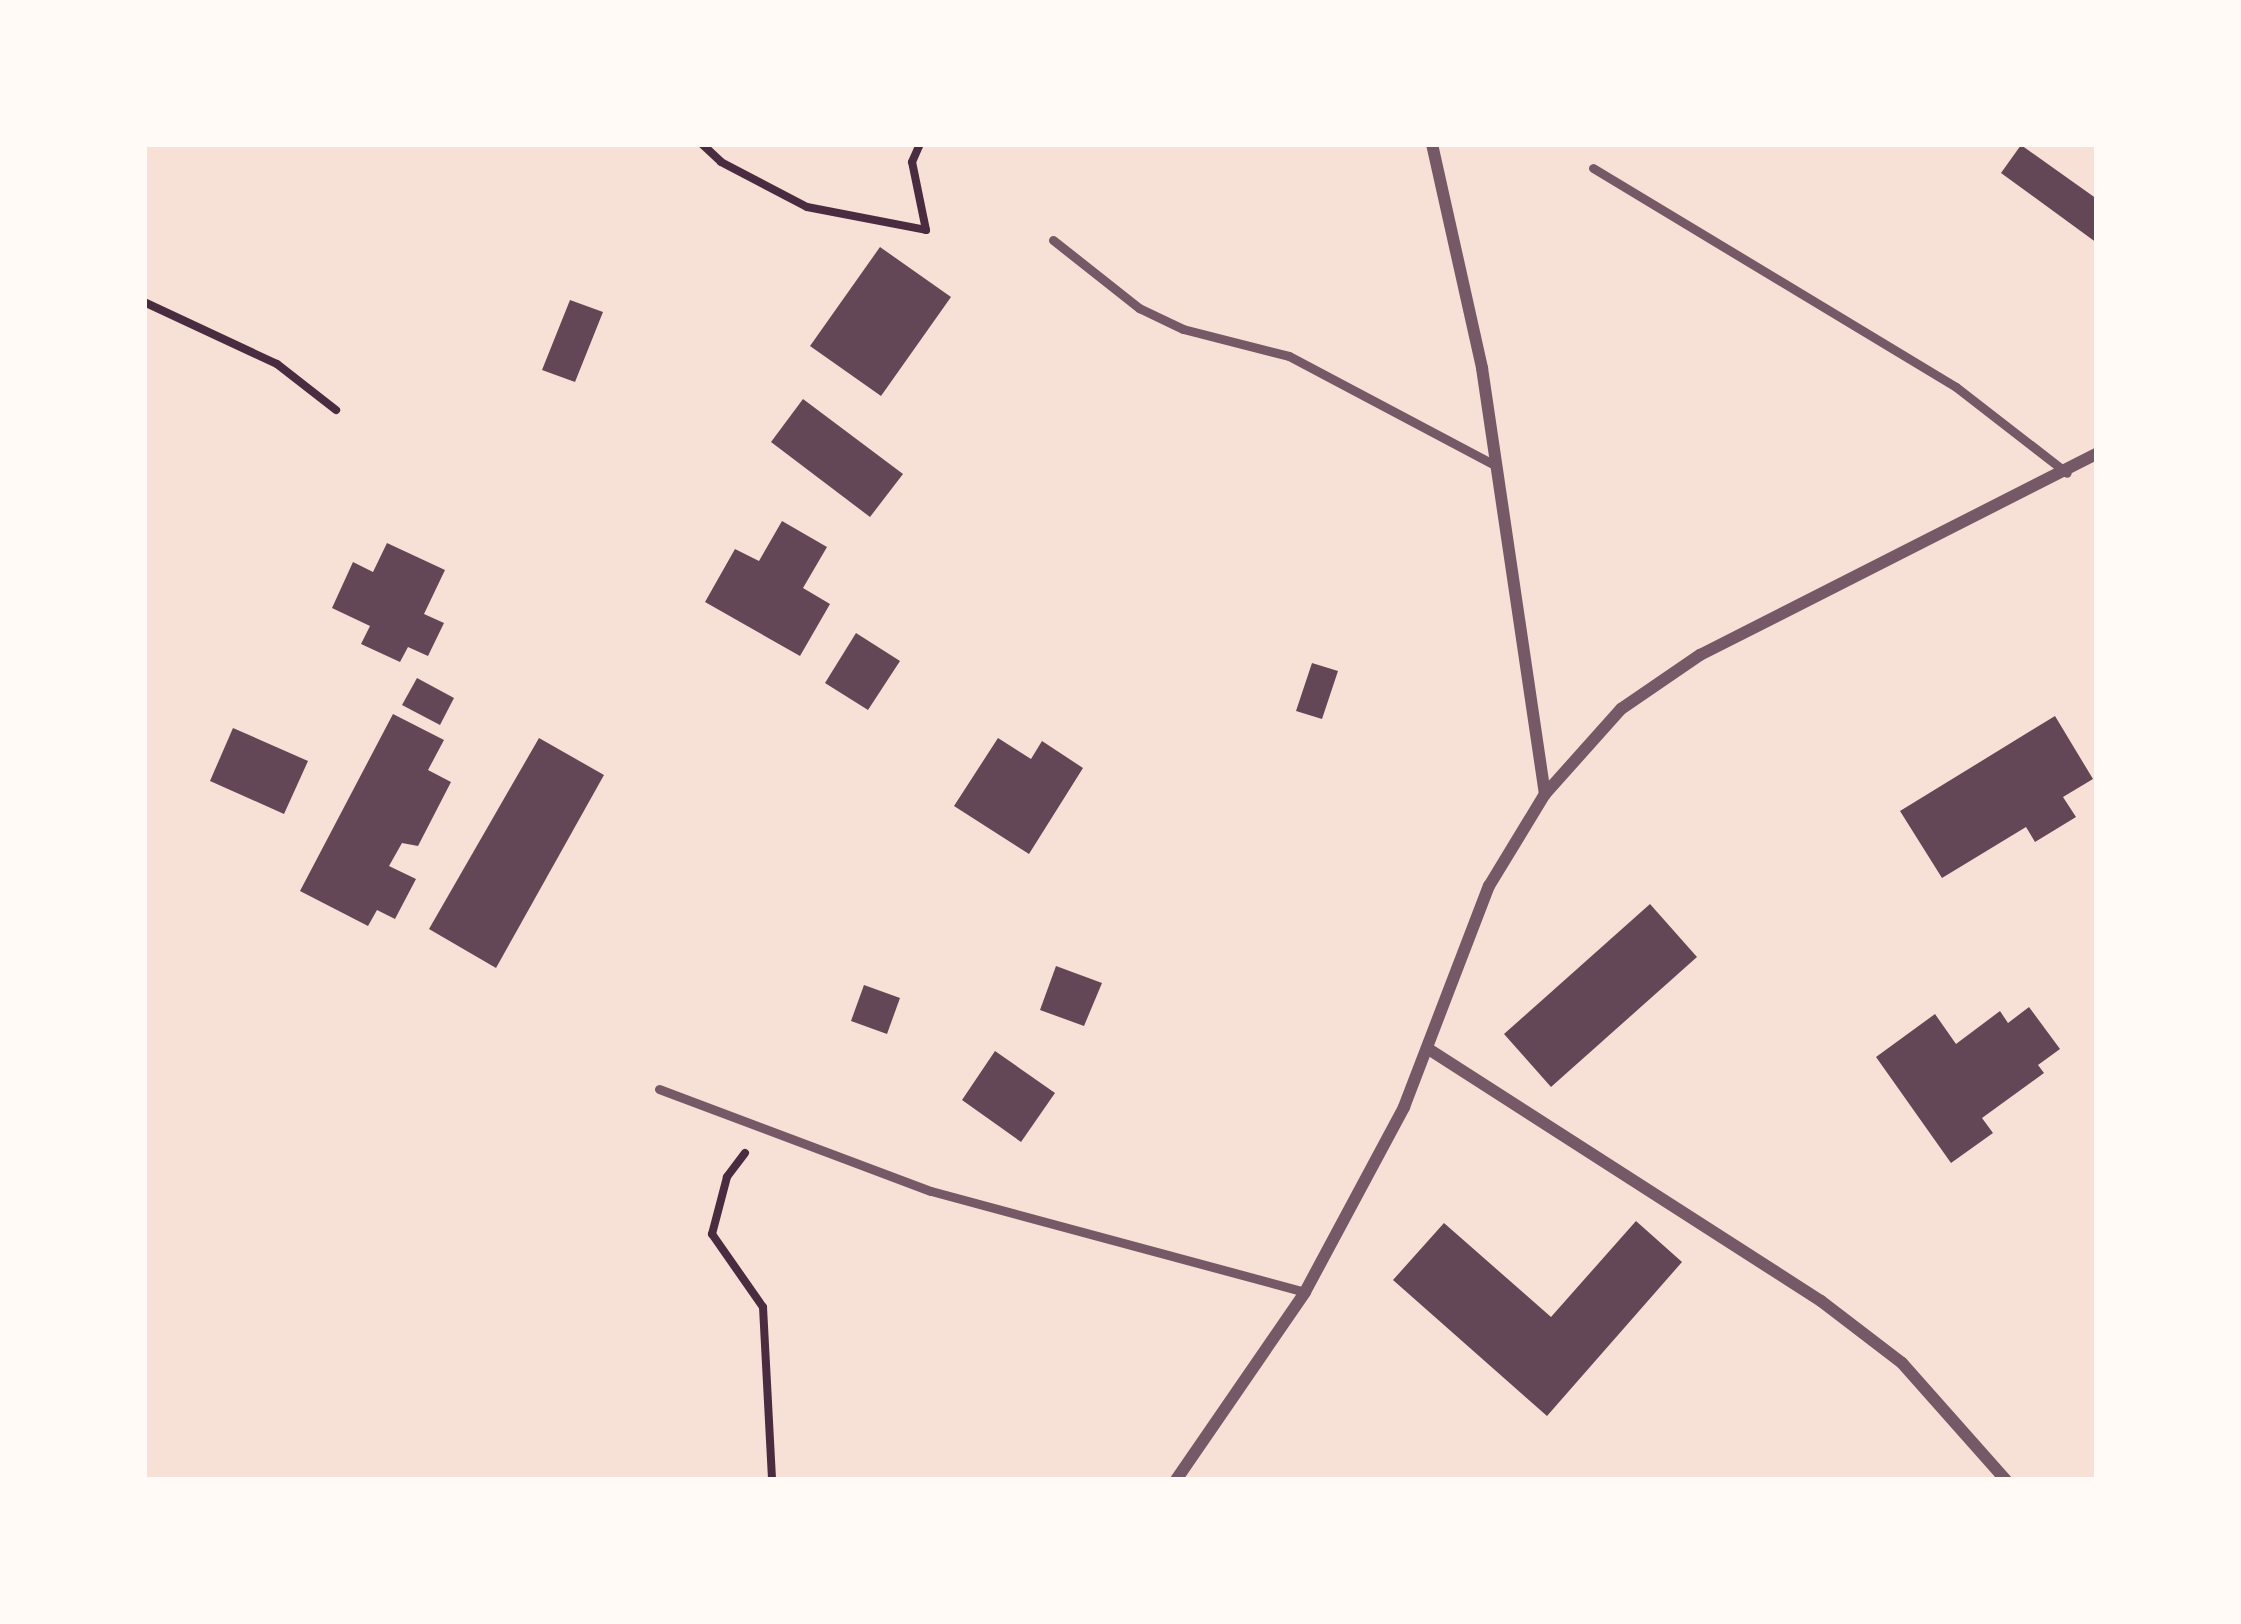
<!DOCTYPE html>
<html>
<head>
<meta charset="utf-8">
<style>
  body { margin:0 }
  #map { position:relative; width:2241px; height:1624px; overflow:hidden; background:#f7e1d7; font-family:"IBM Plex Sans",sans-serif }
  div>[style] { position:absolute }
  .building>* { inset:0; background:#644757 }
  .path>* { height:8px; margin:-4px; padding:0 4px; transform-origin:4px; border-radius:4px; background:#4a2c40 }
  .service>* { height:9px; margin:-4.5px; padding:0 4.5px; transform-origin:4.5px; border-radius:4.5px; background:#755966 }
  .minor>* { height:12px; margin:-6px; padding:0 6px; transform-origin:6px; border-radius:6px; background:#755966 }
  span { translate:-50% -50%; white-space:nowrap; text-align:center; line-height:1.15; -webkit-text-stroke:12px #fffaf5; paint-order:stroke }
  .frame { position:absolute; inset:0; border:147px solid #fffaf5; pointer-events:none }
</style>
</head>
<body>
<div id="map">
  <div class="building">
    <i style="clip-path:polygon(2021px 145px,2097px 199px,2097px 243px,2001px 173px)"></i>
    <i style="clip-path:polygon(880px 247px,951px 297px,881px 396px,810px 346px)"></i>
    <i style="clip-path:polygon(570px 300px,603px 312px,575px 382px,542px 370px)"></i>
    <i style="clip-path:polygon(803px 399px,903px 474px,870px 517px,771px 442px)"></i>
    <i style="clip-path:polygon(782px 521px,827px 547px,803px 588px,830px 604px,800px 656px,705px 602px,735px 549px,759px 561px)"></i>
    <i style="clip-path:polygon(387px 543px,445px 570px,424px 614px,444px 623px,428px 656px,408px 647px,400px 662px,361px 644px,370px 626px,332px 608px,353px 562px,373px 572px)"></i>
    <i style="clip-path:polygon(856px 633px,900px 661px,868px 710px,825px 683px)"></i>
    <i style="clip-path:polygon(1312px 663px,1338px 671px,1322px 719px,1296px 711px)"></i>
    <i style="clip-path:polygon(417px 678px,454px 698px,440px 725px,402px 705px)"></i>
    <i style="clip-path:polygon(393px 714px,444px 740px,428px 770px,451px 782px,418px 846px,402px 843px,389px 866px,416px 879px,395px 919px,377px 910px,368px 926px,300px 891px)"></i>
    <i style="clip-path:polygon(2055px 716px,2093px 779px,2063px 797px,2076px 817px,2035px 842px,2026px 827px,1942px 878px,1900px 811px)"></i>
    <i style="clip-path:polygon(233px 728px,308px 761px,284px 814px,210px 781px)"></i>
    <i style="clip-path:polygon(539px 738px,604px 775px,496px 968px,429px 929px)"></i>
    <i style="clip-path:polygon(998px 738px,1031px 759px,1042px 741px,1083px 768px,1029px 854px,954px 806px)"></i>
    <i style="clip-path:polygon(1650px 904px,1697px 957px,1551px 1087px,1504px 1034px)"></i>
    <i style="clip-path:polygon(1056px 966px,1102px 983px,1084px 1026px,1040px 1010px)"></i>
    <i style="clip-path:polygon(864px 985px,900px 998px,887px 1034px,851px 1021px)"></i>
    <i style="clip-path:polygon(2029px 1007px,2060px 1049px,2038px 1065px,2044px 1073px,1982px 1118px,1993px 1133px,1951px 1163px,1876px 1057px,1935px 1014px,1956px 1044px,2000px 1011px,2008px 1023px)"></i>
    <i style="clip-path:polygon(995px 1051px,1055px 1093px,1021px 1142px,962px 1100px)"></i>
    <i style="clip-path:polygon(1636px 1221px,1682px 1262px,1547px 1416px,1393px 1280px,1444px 1223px,1551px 1317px)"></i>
  </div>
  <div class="path">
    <i style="left:702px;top:144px;width:26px;rotate:43deg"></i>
    <i style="left:721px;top:162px;width:97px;rotate:27.6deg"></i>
    <i style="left:807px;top:207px;width:121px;rotate:10.9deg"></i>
    <i style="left:926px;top:230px;width:69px;rotate:-101.6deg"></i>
    <i style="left:912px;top:162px;width:20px;rotate:-66deg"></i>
    <i style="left:144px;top:302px;width:147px;rotate:25deg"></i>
    <i style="left:277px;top:364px;width:75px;rotate:37.9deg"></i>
    <i style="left:745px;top:1153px;width:30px;rotate:127deg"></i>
    <i style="left:727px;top:1177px;width:59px;rotate:104.7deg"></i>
    <i style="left:712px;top:1234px;width:89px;rotate:55.1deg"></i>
    <i style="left:763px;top:1307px;width:173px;rotate:87deg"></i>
  </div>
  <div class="service">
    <i style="left:1593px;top:168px;width:424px;rotate:31.1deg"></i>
    <i style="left:1956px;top:387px;width:140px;rotate:37.8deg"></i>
    <i style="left:1053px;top:240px;width:110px;rotate:38.3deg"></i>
    <i style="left:1139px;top:308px;width:49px;rotate:25.5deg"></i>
    <i style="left:1183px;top:329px;width:109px;rotate:14.3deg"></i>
    <i style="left:1289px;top:356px;width:229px;rotate:27.9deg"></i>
    <i style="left:659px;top:1089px;width:290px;rotate:20.6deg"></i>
    <i style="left:931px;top:1191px;width:387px;rotate:15.1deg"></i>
  </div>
  <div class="minor">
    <i style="left:1432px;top:144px;width:230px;rotate:77.4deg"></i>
    <i style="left:1482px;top:368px;width:431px;rotate:81.6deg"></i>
    <i style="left:1430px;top:1050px;width:465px;rotate:32.7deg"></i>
    <i style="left:1821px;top:1301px;width:102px;rotate:37.4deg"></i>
    <i style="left:1902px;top:1363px;width:157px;rotate:48.4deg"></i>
    <i style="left:1176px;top:1480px;width:228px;rotate:-55.5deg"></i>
    <i style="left:1305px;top:1292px;width:210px;rotate:-61.8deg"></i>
    <i style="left:1404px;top:1107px;width:237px;rotate:-69deg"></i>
    <i style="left:1489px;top:886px;width:108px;rotate:-58.7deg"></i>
    <i style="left:1545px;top:794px;width:114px;rotate:-48.2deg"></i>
    <i style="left:1621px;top:709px;width:96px;rotate:-34.4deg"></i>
    <i style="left:1700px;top:655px;width:445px;rotate:-26.9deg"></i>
  </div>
  <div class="frame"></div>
</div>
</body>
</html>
